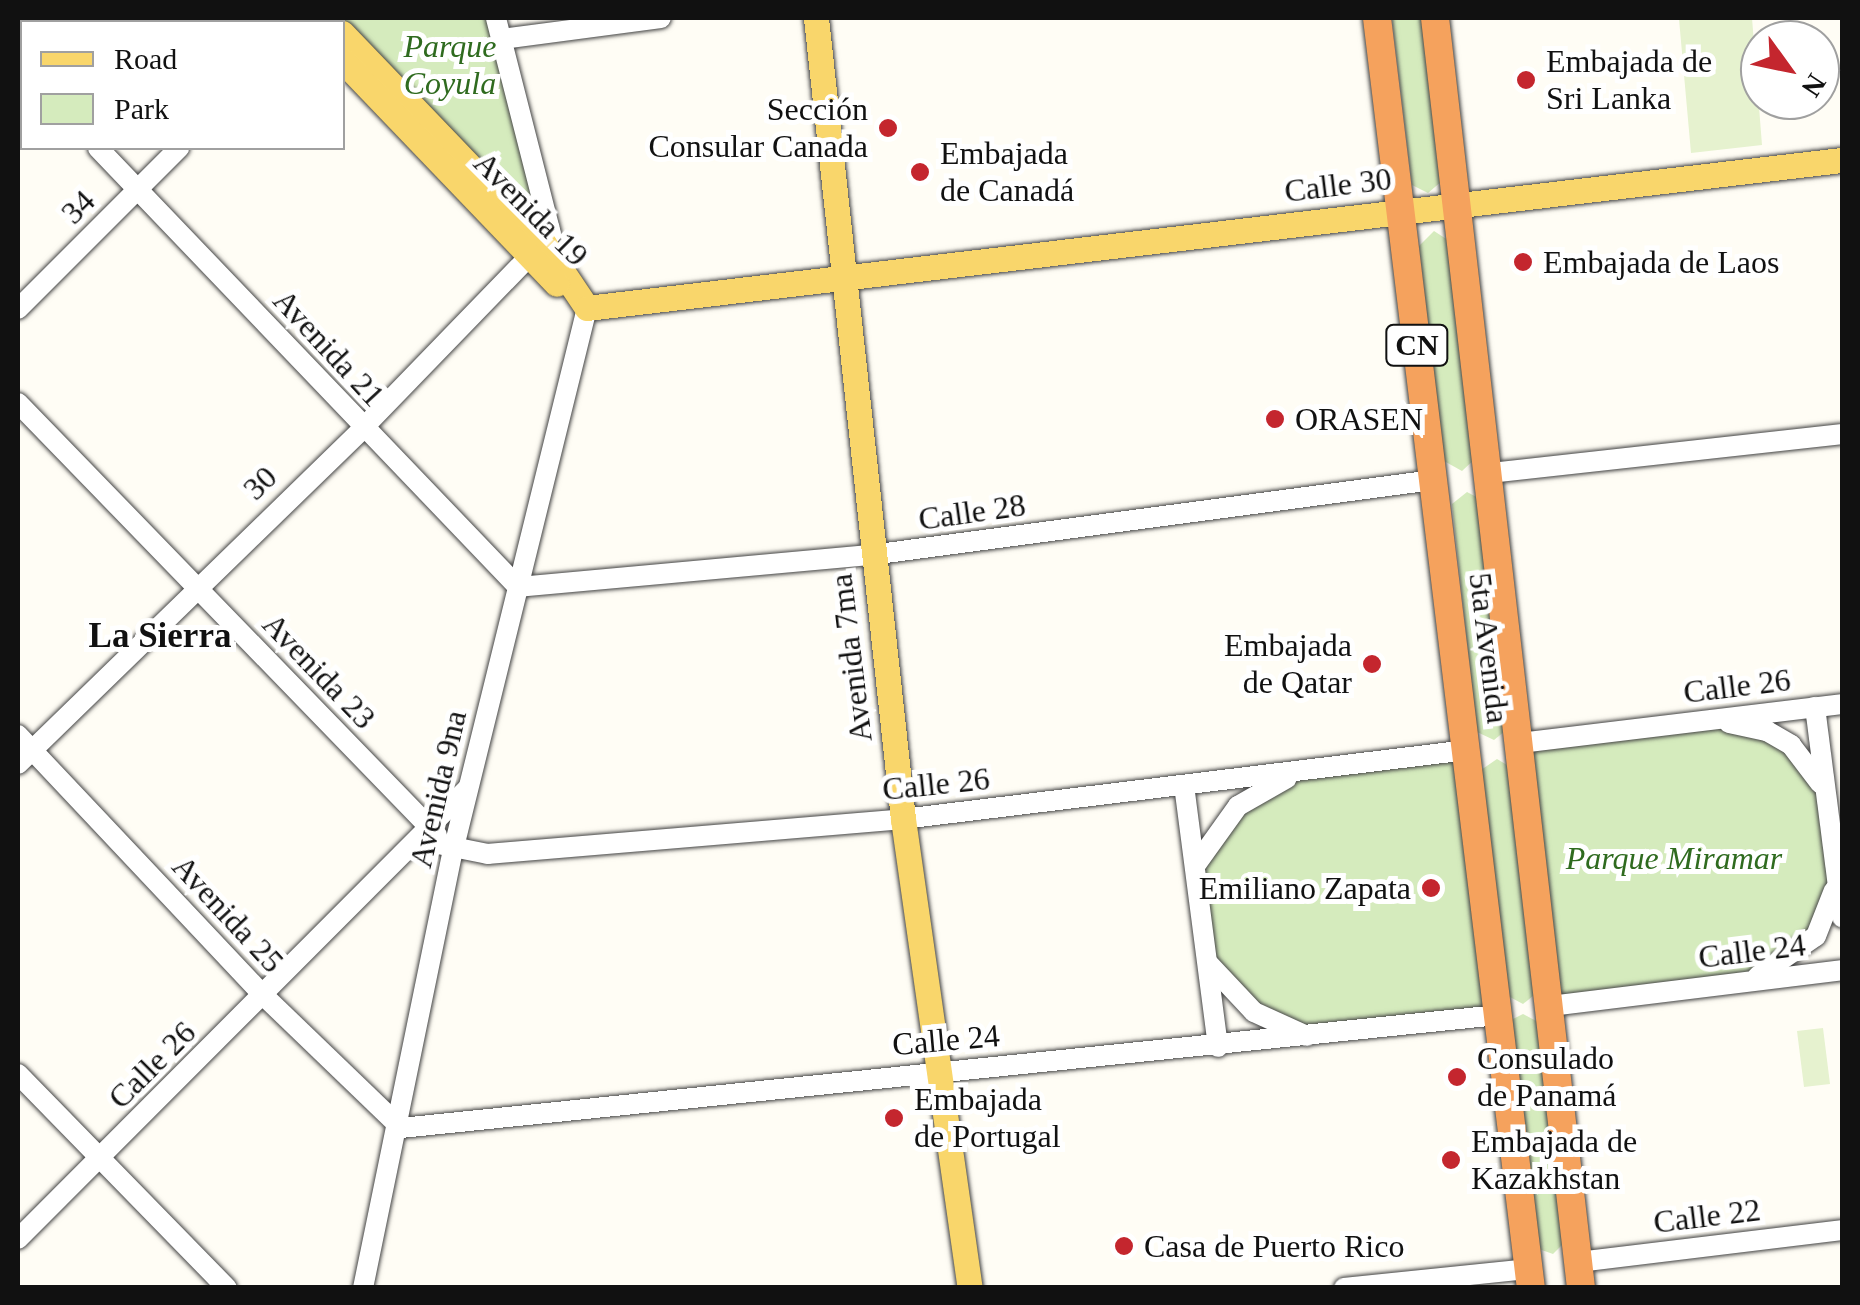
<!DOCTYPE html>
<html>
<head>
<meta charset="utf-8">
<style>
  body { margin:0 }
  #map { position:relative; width:1860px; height:1305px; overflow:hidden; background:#fffdf5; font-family:"Times New Roman",serif }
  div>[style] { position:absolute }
  .green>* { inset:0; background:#d5ebbd }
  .pitch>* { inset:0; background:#e6f2cf }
  .roads { filter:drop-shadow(0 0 2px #444) drop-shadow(0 0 2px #444) }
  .minor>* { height:20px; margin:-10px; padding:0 10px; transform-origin:10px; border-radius:10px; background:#fff }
  .major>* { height:25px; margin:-12.5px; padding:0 12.5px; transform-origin:12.5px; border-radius:12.5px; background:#f9d66b }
  .highway>* { height:28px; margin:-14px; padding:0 14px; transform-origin:14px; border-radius:14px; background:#f5a25d }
  .dots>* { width:28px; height:28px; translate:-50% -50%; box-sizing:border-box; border:5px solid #fff; border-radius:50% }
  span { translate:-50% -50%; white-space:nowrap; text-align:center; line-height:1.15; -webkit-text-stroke:10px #fff; paint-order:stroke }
  .shield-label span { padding:2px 8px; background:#fff; border:2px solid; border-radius:8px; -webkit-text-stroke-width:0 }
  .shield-label { font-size:30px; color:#111; font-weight:700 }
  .park-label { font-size:32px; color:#2f6b1f; font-style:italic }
  .poi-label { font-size:32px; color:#111 }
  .left { translate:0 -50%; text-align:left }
  .right { translate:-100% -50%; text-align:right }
  .street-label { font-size:32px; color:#111 }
  .neighbourhood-label { font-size:35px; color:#111; font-weight:700 }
  .frame { position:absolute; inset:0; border:20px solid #111; pointer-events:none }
  .legend { position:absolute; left:20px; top:20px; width:325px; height:130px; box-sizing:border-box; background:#fff; border:2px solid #a0a0a0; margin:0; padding:12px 18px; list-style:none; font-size:30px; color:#111 }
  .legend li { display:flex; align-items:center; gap:20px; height:50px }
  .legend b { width:50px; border:2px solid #a0a0a0 }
  .north { position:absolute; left:1740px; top:20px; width:100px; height:100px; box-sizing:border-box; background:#fff; border:2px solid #a0a0a0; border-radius:50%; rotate:123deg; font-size:28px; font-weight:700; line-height:40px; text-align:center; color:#111 }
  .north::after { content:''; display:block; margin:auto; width:35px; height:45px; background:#c4262e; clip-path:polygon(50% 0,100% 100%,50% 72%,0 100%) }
</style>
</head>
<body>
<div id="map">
  <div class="green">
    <i style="clip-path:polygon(340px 18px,487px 18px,539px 211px,531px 216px,441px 129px)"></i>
    <i style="clip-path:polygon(1392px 18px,1424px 18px,1442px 181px,1428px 193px,1412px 185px)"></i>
    <i style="clip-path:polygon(1434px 231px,1451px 242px,1476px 458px,1462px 471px,1444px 461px,1419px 246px)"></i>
    <i style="clip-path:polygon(1467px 492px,1486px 502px,1510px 727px,1494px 740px,1477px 732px,1452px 504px)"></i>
    <i style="clip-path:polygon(1713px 720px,1767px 731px,1828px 798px,1828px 912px,1748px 982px,1550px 1006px,1520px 743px)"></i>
    <i style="clip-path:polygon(1467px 750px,1498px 1015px,1313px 1038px,1275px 1025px,1207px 962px,1195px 867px,1211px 836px,1302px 770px)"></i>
    <i style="clip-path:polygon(1497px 759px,1512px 768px,1538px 992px,1523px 1004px,1508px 996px,1481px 770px)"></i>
    <i style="clip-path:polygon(1523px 1014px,1540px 1023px,1566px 1241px,1553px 1254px,1536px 1248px,1511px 1020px)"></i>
  </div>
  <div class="pitch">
    <i style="clip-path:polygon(1752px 18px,1762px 145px,1691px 153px,1679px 19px)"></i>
    <i style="clip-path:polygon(1823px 1028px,1830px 1084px,1804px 1087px,1797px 1031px)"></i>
  </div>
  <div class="roads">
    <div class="minor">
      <i style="left:502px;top:39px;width:160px;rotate:-7.5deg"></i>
      <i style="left:18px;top:63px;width:6px;rotate:51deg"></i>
      <i style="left:98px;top:148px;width:608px;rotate:46.27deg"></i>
      <i style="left:518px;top:587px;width:354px;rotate:-5.2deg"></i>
      <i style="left:871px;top:555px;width:567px;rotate:-7.6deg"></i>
      <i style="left:18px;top:309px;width:228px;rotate:-45deg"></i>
      <i style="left:18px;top:403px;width:602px;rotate:45.88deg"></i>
      <i style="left:1490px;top:473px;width:354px;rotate:-6.3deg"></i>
      <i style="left:1815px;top:707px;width:212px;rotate:82.7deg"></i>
      <i style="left:1729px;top:723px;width:39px;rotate:12deg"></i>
      <i style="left:1767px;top:731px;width:28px;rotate:30deg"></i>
      <i style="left:1791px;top:745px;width:48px;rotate:52.7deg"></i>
      <i style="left:18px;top:735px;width:359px;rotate:46.7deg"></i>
      <i style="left:264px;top:996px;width:190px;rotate:43.9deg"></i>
      <i style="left:401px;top:1128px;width:1103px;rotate:-5.88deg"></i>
      <i style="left:1520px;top:743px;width:324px;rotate:-6.9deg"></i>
      <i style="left:18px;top:764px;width:482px;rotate:-44.2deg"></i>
      <i style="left:363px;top:428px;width:270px;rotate:-45.9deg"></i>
      <i style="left:551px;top:234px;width:223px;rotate:-104.3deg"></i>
      <i style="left:1184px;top:785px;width:264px;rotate:82.6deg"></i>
      <i style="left:412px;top:846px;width:21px;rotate:-8deg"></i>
      <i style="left:433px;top:843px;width:56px;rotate:11.3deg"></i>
      <i style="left:488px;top:854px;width:416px;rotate:-4.8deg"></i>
      <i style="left:903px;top:819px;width:568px;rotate:-6.97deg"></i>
      <i style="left:1195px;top:866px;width:74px;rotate:-54.4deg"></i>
      <i style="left:1238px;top:806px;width:56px;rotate:-29.7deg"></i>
      <i style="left:1208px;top:963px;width:67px;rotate:46.8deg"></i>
      <i style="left:1254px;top:1012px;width:58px;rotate:24.4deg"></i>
      <i style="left:1758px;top:976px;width:70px;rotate:-34.6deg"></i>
      <i style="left:1816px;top:936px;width:49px;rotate:-68.6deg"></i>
      <i style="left:1550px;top:1006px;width:294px;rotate:-7deg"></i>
      <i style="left:18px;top:1074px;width:299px;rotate:45.7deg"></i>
      <i style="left:18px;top:1239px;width:637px;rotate:-45.06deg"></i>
      <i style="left:1578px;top:1262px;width:266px;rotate:-6.9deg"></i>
      <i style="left:363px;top:1288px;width:446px;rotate:-78.4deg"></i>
      <i style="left:453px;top:851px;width:559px;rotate:-76.14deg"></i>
      <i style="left:1344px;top:1288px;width:186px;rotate:-5.9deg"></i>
    </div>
    <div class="major">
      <i style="left:302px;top:18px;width:6px;rotate:39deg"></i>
      <i style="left:816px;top:18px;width:806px;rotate:83.8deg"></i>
      <i style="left:903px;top:819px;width:474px;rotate:81.9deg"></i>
      <i style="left:342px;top:33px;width:292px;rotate:46.2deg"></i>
      <i style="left:544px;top:244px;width:77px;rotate:56.1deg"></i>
      <i style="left:342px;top:60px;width:310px;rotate:46.2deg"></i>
      <i style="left:587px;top:308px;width:1264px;rotate:-6.73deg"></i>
    </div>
    <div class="highway">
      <i style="left:1377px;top:18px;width:1279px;rotate:83.09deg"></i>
      <i style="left:1435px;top:18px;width:1278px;rotate:83.44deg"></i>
    </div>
  </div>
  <div class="dots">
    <i style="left:1526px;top:80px;background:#c4262e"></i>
    <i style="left:888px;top:128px;background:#c4262e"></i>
    <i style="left:920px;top:172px;background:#c4262e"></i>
    <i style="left:1523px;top:262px;background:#c4262e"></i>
    <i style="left:1275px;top:419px;background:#c4262e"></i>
    <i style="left:1372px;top:664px;background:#c4262e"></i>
    <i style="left:1431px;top:888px;background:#c4262e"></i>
    <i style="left:1457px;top:1077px;background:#c4262e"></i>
    <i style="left:894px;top:1118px;background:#c4262e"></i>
    <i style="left:1451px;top:1160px;background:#c4262e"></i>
    <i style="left:1124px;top:1246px;background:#c4262e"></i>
  </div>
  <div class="shield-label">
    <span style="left:1417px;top:345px">CN</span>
  </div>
  <div class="park-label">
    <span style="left:450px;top:65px">Parque<br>Coyula</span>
    <span style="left:1674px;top:858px">Parque Miramar</span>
  </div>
  <div class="poi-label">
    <span class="left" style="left:1546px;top:80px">Embajada de<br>Sri Lanka</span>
    <span class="right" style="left:868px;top:128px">Sección<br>Consular Canada</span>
    <span class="left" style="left:940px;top:172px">Embajada<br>de Canadá</span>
    <span class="left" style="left:1543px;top:262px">Embajada de Laos</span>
    <span class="left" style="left:1295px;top:419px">ORASEN</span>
    <span class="right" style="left:1352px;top:664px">Embajada<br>de Qatar</span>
    <span class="right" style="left:1411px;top:888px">Emiliano Zapata</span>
    <span class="left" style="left:1477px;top:1077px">Consulado<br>de Panamá</span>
    <span class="left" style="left:914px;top:1118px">Embajada<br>de Portugal</span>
    <span class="left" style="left:1471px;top:1160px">Embajada de<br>Kazakhstan</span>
    <span class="left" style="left:1144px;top:1246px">Casa de Puerto Rico</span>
  </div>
  <div class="street-label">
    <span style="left:1338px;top:185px;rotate:-7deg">Calle 30</span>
    <span style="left:78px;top:207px;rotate:-45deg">34</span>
    <span style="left:531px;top:209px;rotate:45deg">Avenida 19</span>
    <span style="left:329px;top:348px;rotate:47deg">Avenida 21</span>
    <span style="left:260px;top:483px;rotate:-44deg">30</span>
    <span style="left:972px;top:512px;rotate:-8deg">Calle 28</span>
    <span style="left:1489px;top:648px;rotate:83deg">5ta Avenida</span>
    <span style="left:851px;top:658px;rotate:-97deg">Avenida 7ma</span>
    <span style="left:319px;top:671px;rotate:46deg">Avenida 23</span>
    <span style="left:1737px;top:686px;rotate:-7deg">Calle 26</span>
    <span style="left:936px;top:784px;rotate:-6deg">Calle 26</span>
    <span style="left:438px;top:789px;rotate:-77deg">Avenida 9na</span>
    <span style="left:228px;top:914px;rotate:47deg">Avenida 25</span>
    <span style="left:1752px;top:951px;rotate:-7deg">Calle 24</span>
    <span style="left:946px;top:1040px;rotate:-5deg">Calle 24</span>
    <span style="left:152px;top:1065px;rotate:-45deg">Calle 26</span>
    <span style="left:1707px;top:1216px;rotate:-7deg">Calle 22</span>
  </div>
  <div class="neighbourhood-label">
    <span style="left:160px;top:636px">La Sierra</span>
  </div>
  <div class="frame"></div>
  <ul class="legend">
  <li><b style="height:12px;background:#f9d66b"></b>Road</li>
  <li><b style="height:28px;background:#d5ebbd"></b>Park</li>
  </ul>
  <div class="north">N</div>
</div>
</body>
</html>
